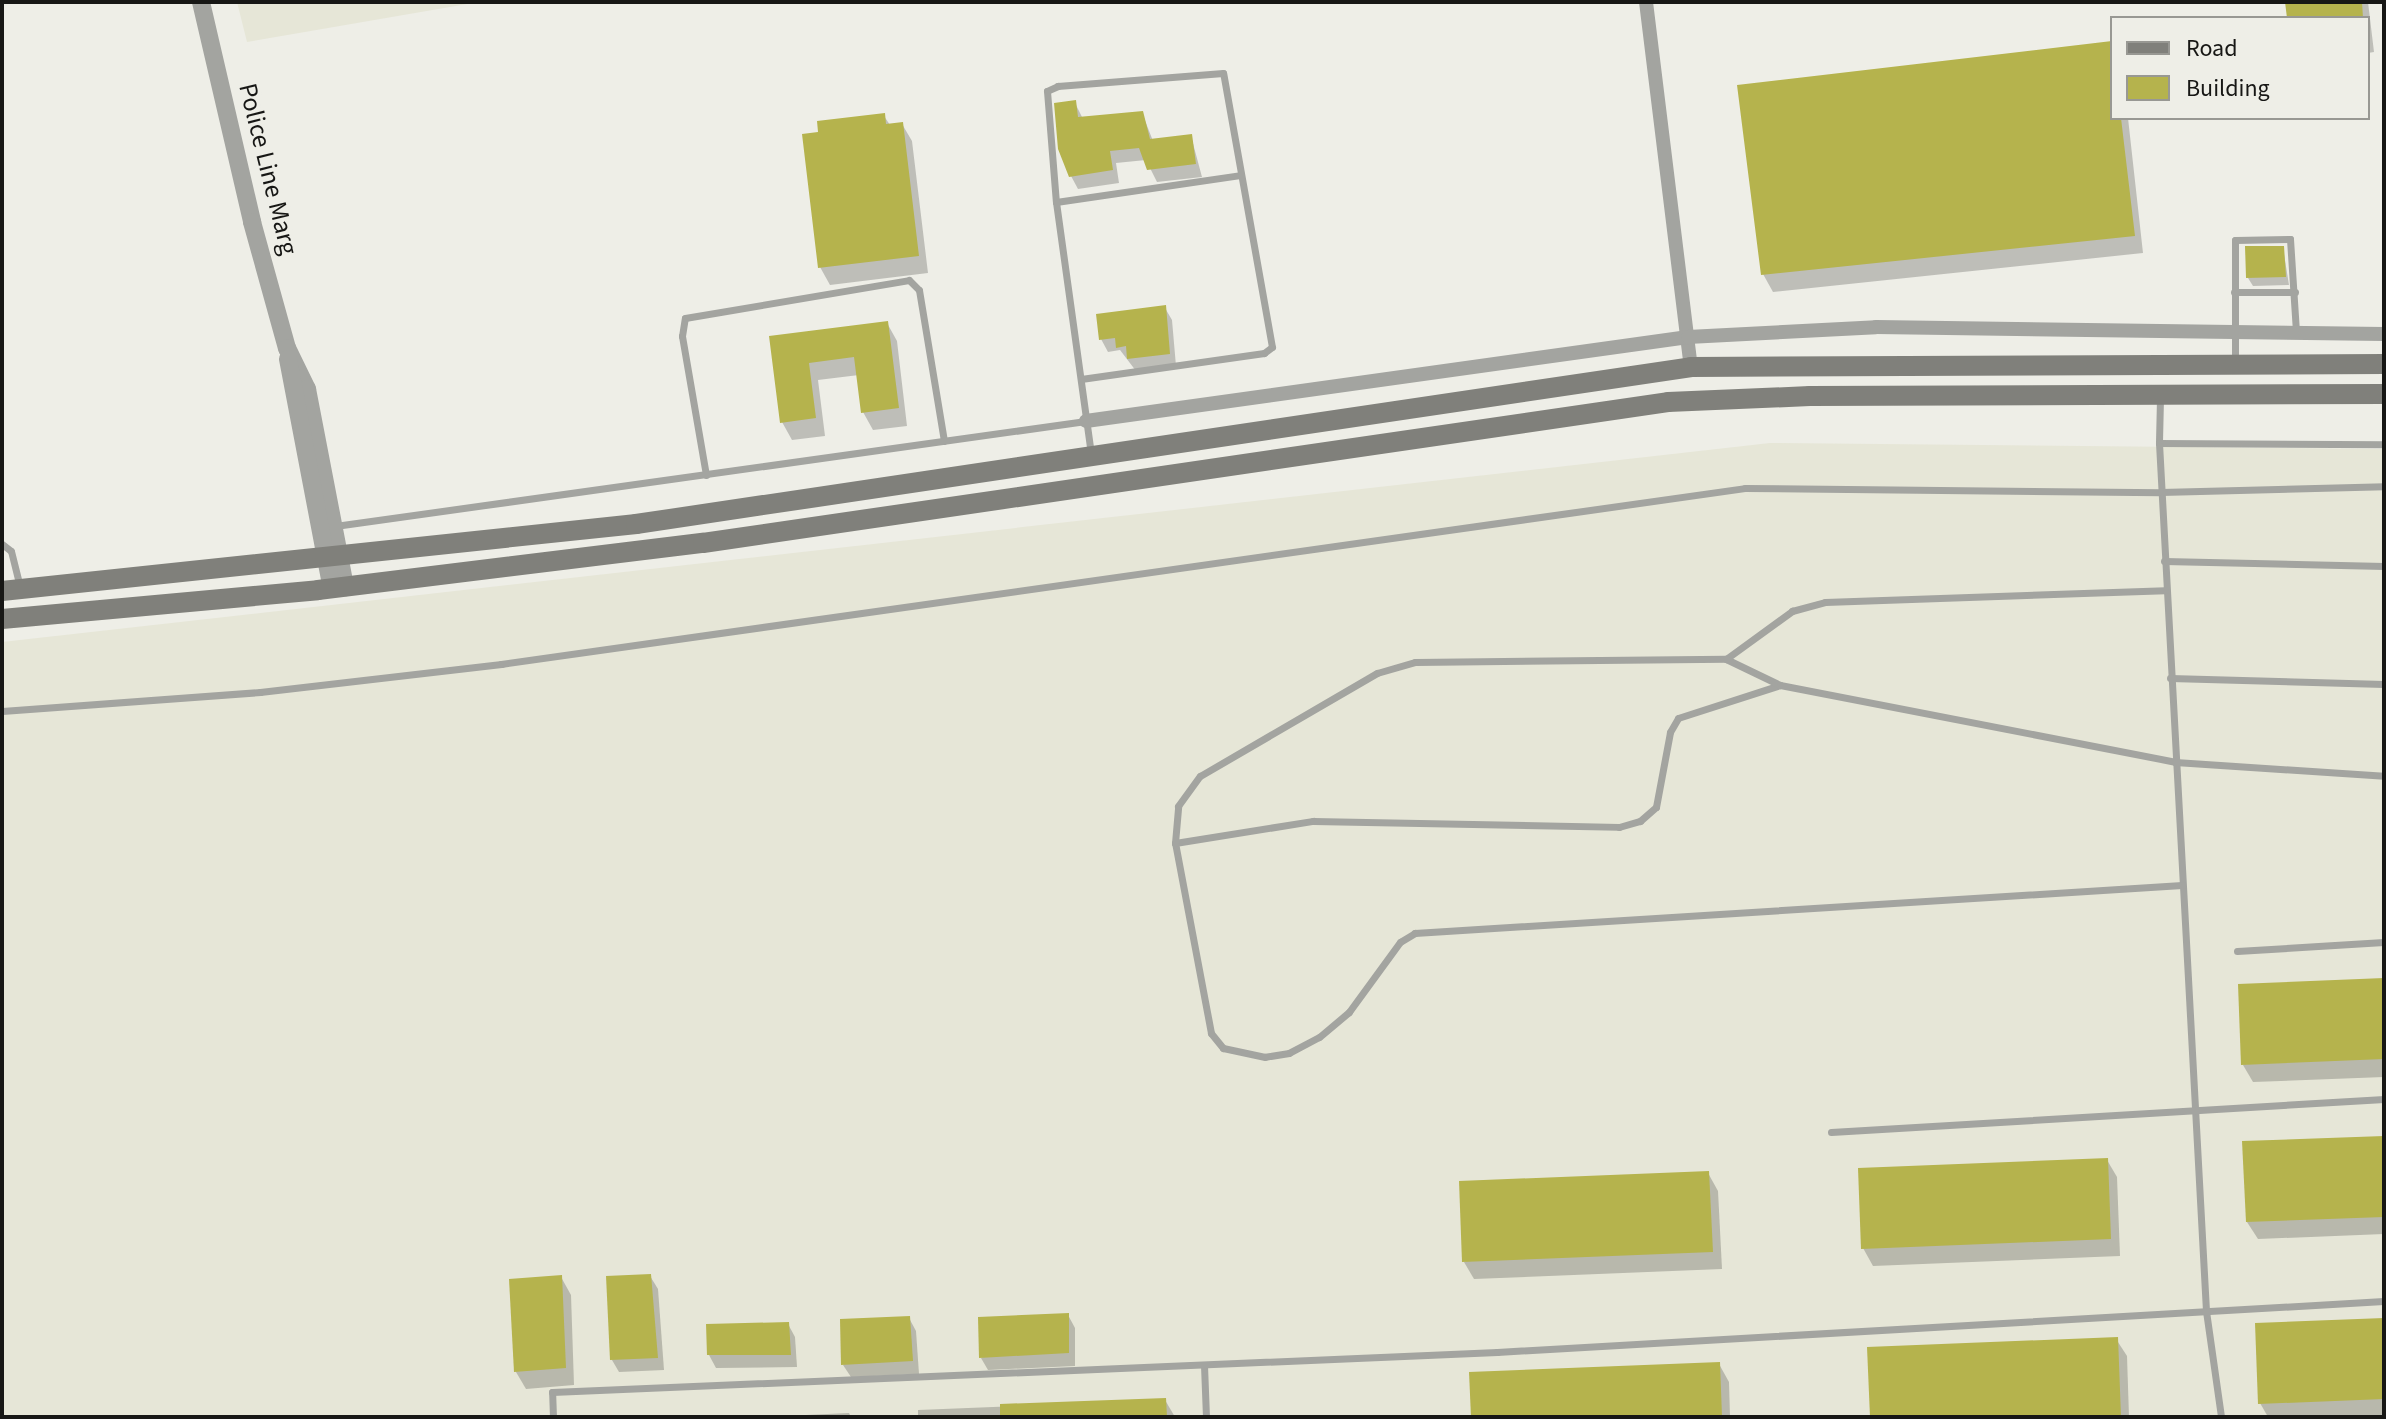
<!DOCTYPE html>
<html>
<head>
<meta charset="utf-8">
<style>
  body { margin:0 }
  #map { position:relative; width:2386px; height:1419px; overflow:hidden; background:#eeeee7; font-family:"Source Sans 3",sans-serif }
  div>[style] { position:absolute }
  .built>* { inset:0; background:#e6e6d7 }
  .shadow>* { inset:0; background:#0003 }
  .building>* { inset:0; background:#b5b34d }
  .service>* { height:7px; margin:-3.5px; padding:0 3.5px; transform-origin:3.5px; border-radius:3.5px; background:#a3a4a0 }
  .minor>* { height:14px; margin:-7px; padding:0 7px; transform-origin:7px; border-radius:7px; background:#a3a4a0 }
  .tertiary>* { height:18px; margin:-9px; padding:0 9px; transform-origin:9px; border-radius:9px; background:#a3a4a0 }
  .secondary>* { height:20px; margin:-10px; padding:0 10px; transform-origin:10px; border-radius:10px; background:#80807b }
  span { translate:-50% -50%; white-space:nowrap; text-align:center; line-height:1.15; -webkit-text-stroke:8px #eeeee7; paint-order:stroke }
  .street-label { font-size:26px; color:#171715 }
  .frame { position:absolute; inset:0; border:4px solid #171715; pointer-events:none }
  .legend { position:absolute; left:2110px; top:16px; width:260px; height:104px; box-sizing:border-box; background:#eeeee7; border:2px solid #989893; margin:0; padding:10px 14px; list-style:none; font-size:24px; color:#171715 }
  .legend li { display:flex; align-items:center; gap:16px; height:40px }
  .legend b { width:40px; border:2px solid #989893 }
</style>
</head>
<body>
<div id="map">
  <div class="built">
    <i style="clip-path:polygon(237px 2px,479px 2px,247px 42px)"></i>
    <i style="clip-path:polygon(1770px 443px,2384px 449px,2384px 1417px,2px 1417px,2px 642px)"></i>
  </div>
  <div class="shadow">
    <i style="clip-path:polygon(2287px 2px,2368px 2px,2374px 52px,2368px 53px,2368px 18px,2289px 18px)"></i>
    <i style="clip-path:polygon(2112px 44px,2112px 118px,2128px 118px,2143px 253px,1773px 292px,1763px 274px)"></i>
    <i style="clip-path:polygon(1075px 103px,1083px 119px,1142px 113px,1153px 141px,1191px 136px,1202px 177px,1157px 182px,1146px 160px,1116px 163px,1119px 183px,1078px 189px,1071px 176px)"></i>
    <i style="clip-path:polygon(884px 116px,890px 125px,902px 124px,912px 141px,928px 273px,830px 285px,820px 267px,820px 133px)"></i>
    <i style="clip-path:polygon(2283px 248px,2289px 285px,2253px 286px,2248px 278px)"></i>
    <i style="clip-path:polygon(1165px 308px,1172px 320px,1176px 366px,1136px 371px,1120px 350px,1108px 352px,1101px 339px)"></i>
    <i style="clip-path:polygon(887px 323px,897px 341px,907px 426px,873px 430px,863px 412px,859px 375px,818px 380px,825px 436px,792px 440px,782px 422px,772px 337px)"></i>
    <i style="clip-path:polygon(2384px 980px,2384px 1077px,2253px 1082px,2243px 1065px)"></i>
    <i style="clip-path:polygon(2384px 1138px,2384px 1234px,2258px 1239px,2247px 1222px)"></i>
    <i style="clip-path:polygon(2107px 1160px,2117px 1177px,2120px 1256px,1873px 1266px,1863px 1248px)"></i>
    <i style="clip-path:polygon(1708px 1173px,1718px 1191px,1722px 1269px,1474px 1279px,1464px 1262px)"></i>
    <i style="clip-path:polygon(650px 1276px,658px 1289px,664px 1370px,619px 1372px,612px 1360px)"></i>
    <i style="clip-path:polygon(561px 1277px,571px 1295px,574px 1385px,526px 1389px,516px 1372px,511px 1281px)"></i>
    <i style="clip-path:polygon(1068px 1315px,1075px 1328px,1075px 1366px,988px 1370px,981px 1358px)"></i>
    <i style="clip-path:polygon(909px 1318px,916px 1331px,919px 1374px,851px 1377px,843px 1365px)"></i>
    <i style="clip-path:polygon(2384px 1320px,2384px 1416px,2268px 1417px,2260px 1403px)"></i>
    <i style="clip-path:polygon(788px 1324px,795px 1337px,797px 1367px,716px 1368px,709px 1355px)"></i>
    <i style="clip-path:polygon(2116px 1339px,2127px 1356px,2129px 1417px,1872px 1417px)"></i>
    <i style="clip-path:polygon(1719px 1364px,1729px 1382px,1730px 1417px,1473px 1417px)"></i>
    <i style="clip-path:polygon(1165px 1400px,1175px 1417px,918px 1417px,918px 1410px)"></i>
    <i style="clip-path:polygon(849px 1413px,851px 1417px,760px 1417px)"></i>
  </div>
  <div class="building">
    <i style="clip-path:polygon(2285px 2px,2362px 2px,2363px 18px,2287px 18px)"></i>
    <i style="clip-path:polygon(2112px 41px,2112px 118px,2121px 118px,2135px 236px,1761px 275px,1737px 85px)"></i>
    <i style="clip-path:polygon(1076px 100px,1078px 117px,1143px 111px,1150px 139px,1192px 134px,1196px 164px,1147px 170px,1139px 148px,1110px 151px,1113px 170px,1069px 177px,1058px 149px,1054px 103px)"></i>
    <i style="clip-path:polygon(885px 113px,886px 124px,903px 122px,919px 256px,818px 268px,802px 134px,818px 132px,817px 121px)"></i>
    <i style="clip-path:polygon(2245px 246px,2284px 246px,2286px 277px,2246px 278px)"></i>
    <i style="clip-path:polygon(1166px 305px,1170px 354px,1127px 359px,1126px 346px,1116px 348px,1115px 338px,1099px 340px,1096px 314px)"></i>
    <i style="clip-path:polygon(888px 321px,899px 408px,861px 413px,854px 357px,809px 363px,816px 418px,780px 423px,769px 336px)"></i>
    <i style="clip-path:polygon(2384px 978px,2384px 1059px,2241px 1065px,2238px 984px)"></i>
    <i style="clip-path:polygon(2384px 1136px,2384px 1217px,2246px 1222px,2242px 1141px)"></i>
    <i style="clip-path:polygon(2108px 1158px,2111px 1239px,1861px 1249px,1858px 1168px)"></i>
    <i style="clip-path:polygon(1709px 1171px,1713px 1252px,1462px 1262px,1459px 1181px)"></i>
    <i style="clip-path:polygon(651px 1274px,658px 1358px,610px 1360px,606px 1276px)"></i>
    <i style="clip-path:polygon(562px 1275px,566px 1368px,514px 1372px,509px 1279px)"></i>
    <i style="clip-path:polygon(1069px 1313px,1069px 1353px,979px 1358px,978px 1317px)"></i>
    <i style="clip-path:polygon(910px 1316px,913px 1361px,841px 1365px,840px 1319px)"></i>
    <i style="clip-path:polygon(2384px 1318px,2384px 1399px,2258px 1404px,2255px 1323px)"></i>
    <i style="clip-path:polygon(789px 1322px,791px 1355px,707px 1355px,706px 1324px)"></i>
    <i style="clip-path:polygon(2118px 1337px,2121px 1417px,1870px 1417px,1867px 1347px)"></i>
    <i style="clip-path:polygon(1720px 1362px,1722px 1417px,1471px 1417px,1469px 1372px)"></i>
    <i style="clip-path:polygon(1166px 1398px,1167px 1417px,1000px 1417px,1000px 1404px)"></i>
  </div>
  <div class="service">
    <i style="left:1056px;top:202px;width:186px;rotate:-8.3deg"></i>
    <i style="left:2234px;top:292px;width:61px"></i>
    <i style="left:2235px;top:361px;width:121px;rotate:-90deg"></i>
    <i style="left:2235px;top:240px;width:55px;rotate:-1deg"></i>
    <i style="left:2290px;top:239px;width:94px;rotate:86.3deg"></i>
    <i style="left:1081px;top:379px;width:185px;rotate:-8.1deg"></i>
    <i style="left:1264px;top:353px;width:10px;rotate:-37deg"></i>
    <i style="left:1272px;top:347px;width:278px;rotate:-100.1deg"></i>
    <i style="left:1223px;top:73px;width:166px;rotate:175.5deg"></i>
    <i style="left:1058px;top:86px;width:12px;rotate:156deg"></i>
    <i style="left:1047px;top:91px;width:111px;rotate:85.4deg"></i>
    <i style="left:1056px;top:202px;width:253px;rotate:82.1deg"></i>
    <i style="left:2160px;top:398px;width:45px;rotate:91.3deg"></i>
    <i style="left:2159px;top:443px;width:225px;rotate:0.3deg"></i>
    <i style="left:2159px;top:443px;width:869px;rotate:86.9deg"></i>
    <i style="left:2206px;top:1311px;width:107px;rotate:81.9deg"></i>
    <i style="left:706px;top:475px;width:141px;rotate:-99.8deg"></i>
    <i style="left:682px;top:336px;width:18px;rotate:-81deg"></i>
    <i style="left:685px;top:318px;width:227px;rotate:-9.6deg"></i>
    <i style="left:909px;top:280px;width:14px;rotate:45deg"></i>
    <i style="left:919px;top:290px;width:153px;rotate:80.6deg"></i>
    <i style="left:335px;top:526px;width:758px;rotate:-7.96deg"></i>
    <i style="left:2px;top:544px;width:11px;rotate:38deg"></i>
    <i style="left:11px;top:551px;width:38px;rotate:76deg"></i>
    <i style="left:2164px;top:561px;width:220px;rotate:1.3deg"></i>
    <i style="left:1726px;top:659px;width:82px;rotate:-36deg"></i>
    <i style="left:1792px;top:611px;width:34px;rotate:-15deg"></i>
    <i style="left:1825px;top:602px;width:340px;rotate:-2deg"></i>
    <i style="left:2170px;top:678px;width:214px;rotate:1.6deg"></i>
    <i style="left:2px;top:711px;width:259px;rotate:-4.2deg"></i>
    <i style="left:260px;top:692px;width:243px;rotate:-6.6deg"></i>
    <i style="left:501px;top:664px;width:1256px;rotate:-8.05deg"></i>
    <i style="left:1745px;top:488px;width:416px;rotate:0.6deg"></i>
    <i style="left:2161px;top:492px;width:223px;rotate:-1.5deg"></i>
    <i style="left:1175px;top:843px;width:140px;rotate:-9.1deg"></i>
    <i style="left:1313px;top:821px;width:306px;rotate:1.1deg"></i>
    <i style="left:1619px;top:827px;width:22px;rotate:-16deg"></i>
    <i style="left:1640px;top:821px;width:21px;rotate:-41deg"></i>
    <i style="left:1656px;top:807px;width:76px;rotate:-79.4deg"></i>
    <i style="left:1670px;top:732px;width:16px;rotate:-60deg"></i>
    <i style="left:1678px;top:718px;width:107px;rotate:-17.9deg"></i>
    <i style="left:2182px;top:885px;width:769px;rotate:176.42deg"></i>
    <i style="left:1415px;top:933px;width:17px;rotate:149deg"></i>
    <i style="left:1400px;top:942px;width:87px;rotate:126.1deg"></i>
    <i style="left:1349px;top:1012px;width:39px;rotate:140deg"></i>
    <i style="left:1319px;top:1037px;width:34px;rotate:152deg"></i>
    <i style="left:1289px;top:1053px;width:24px;rotate:171deg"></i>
    <i style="left:1265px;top:1057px;width:43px;rotate:-167.9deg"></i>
    <i style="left:1223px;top:1048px;width:19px;rotate:-129deg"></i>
    <i style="left:1211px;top:1033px;width:193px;rotate:-100.7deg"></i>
    <i style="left:1175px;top:843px;width:37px;rotate:-85deg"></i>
    <i style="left:1178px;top:806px;width:37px;rotate:-54deg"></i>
    <i style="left:1200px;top:776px;width:205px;rotate:-30.2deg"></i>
    <i style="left:1377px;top:673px;width:40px;rotate:-16deg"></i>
    <i style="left:1415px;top:662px;width:311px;rotate:-0.6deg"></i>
    <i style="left:1726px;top:659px;width:60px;rotate:25.7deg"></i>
    <i style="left:1780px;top:685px;width:402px;rotate:11deg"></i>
    <i style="left:2175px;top:762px;width:209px;rotate:3.8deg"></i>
    <i style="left:2237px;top:951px;width:147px;rotate:-3.5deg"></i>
    <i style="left:1831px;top:1132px;width:554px;rotate:-3.42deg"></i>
    <i style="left:1204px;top:1365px;width:52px;rotate:87.8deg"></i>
    <i style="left:553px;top:1417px;width:25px;rotate:-92deg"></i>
    <i style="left:552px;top:1392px;width:946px;rotate:-2.42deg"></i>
    <i style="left:1497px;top:1352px;width:888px;rotate:-3.29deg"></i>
  </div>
  <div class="minor">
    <i style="left:1646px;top:2px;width:368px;rotate:83deg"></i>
    <i style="left:1086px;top:421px;width:608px;rotate:-7.94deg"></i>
    <i style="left:1688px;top:337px;width:188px;rotate:-3deg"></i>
    <i style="left:1876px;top:327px;width:508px;rotate:0.79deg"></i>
  </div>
  <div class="tertiary">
    <i style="left:201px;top:2px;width:226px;rotate:76.9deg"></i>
    <i style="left:252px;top:222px;width:131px;rotate:74.5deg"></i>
    <i style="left:287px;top:348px;width:46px;rotate:64deg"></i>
    <i style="left:307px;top:389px;width:202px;rotate:79.1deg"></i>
    <i style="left:288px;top:359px;width:234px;rotate:79.2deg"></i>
  </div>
  <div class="secondary">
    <i style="left:2px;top:591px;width:638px;rotate:-6.03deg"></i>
    <i style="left:636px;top:524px;width:1067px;rotate:-8.46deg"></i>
    <i style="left:1691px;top:367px;width:693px;rotate:-0.25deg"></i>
    <i style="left:2px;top:619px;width:317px;rotate:-5.2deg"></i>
    <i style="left:318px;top:590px;width:388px;rotate:-7deg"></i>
    <i style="left:703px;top:543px;width:975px;rotate:-8.31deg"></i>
    <i style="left:1668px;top:402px;width:142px;rotate:-2.4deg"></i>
    <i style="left:1810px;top:396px;width:574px;rotate:-0.2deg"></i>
  </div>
  <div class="street-label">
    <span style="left:268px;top:169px;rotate:76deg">Police Line Marg</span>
  </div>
  <div class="frame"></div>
  <ul class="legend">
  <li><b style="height:10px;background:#80807b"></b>Road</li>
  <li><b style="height:22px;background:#b5b34d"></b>Building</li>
  </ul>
</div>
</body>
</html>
